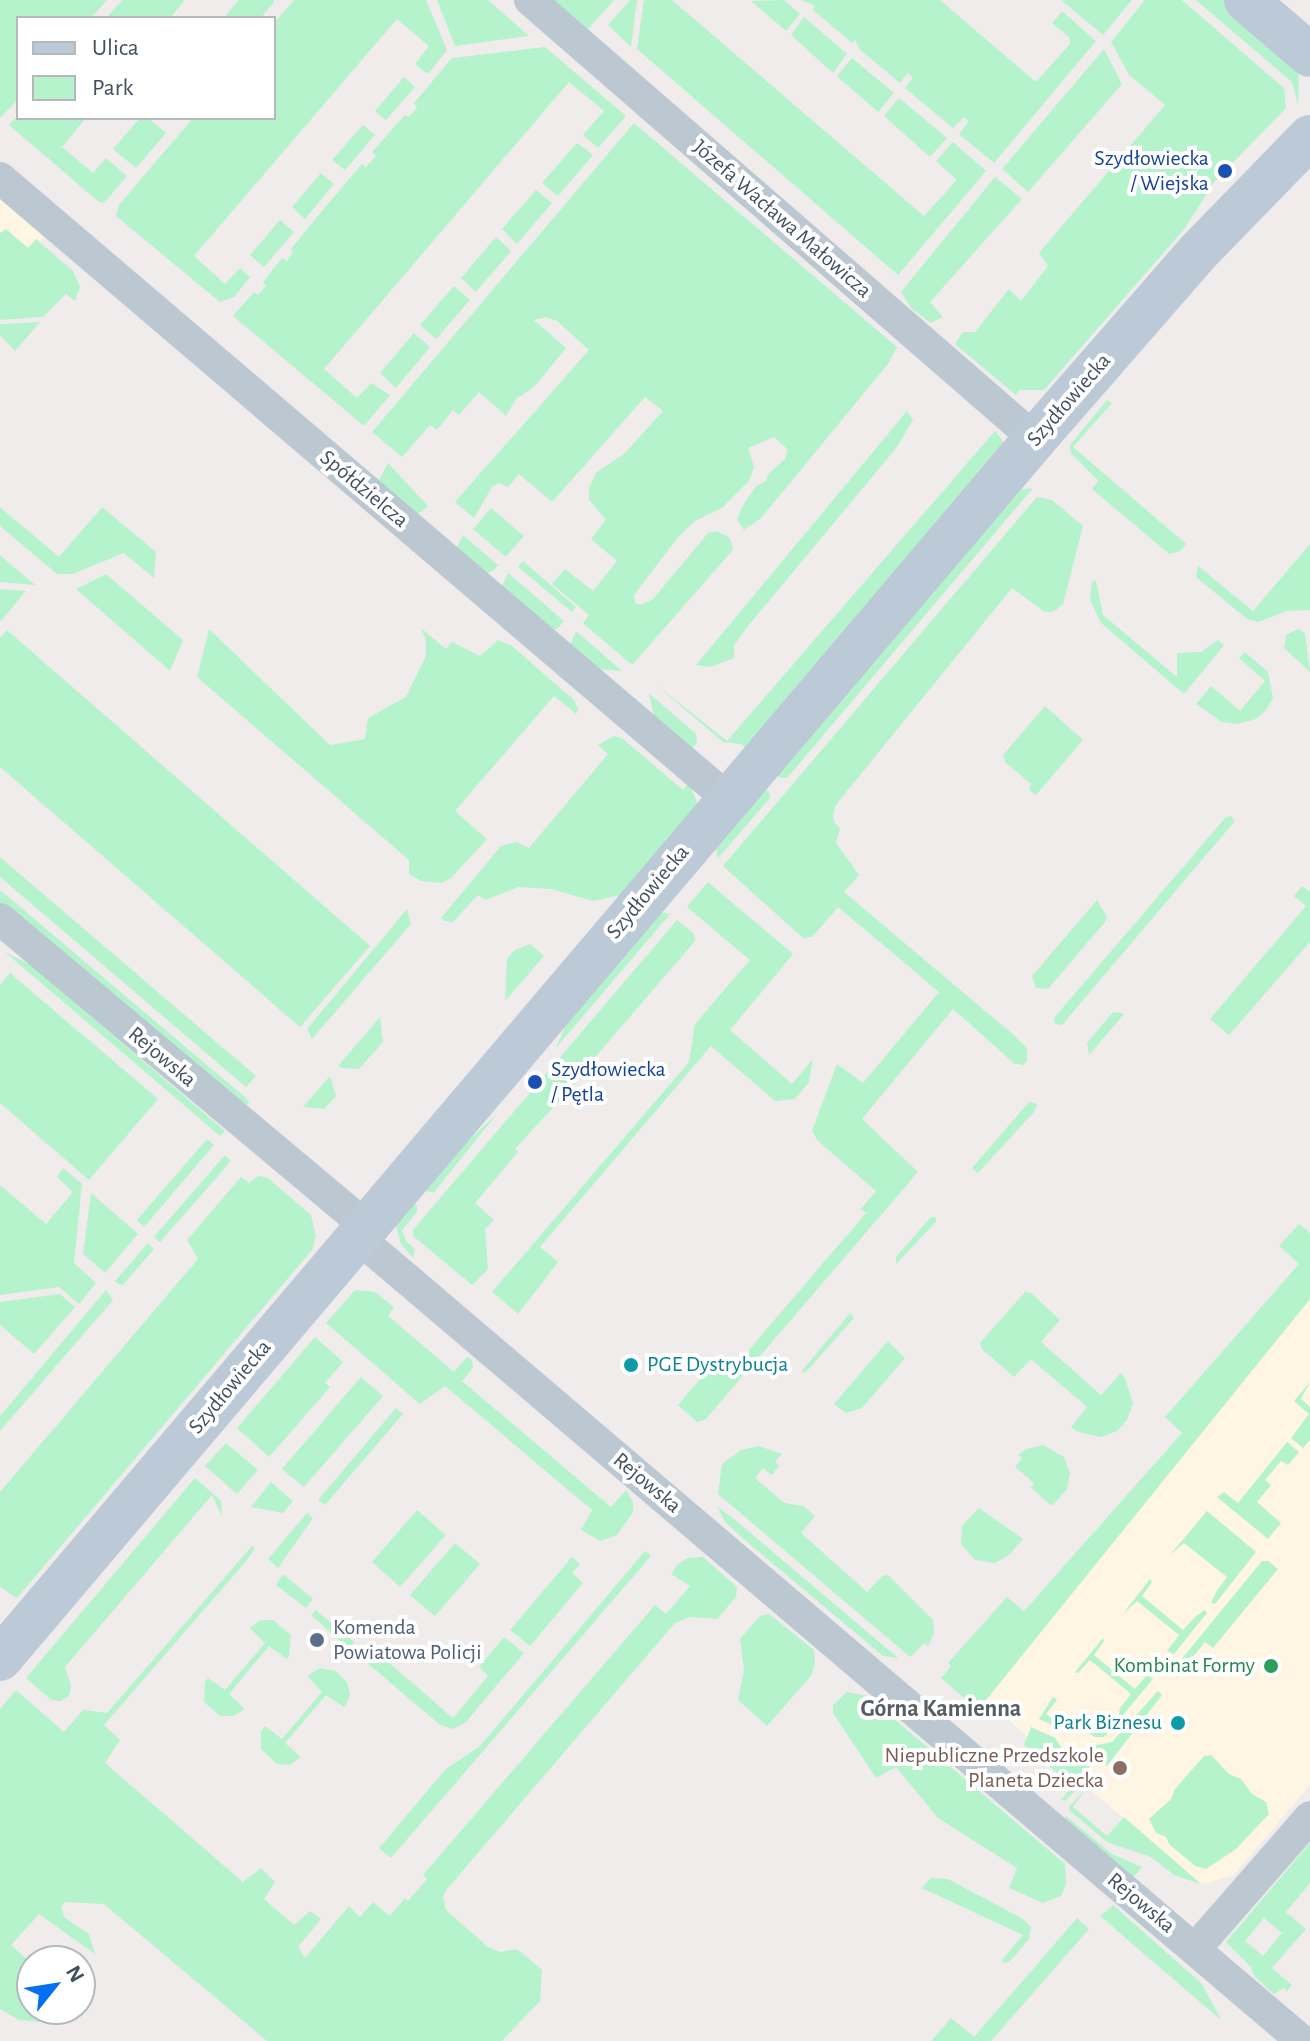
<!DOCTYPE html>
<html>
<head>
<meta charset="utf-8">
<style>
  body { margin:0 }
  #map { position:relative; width:1310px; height:2041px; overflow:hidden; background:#f0ecec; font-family:"Alegreya Sans",sans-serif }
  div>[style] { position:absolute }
  .commercial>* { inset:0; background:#fef5e2 }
  .green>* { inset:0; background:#b4f3cc }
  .street>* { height:32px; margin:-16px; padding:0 16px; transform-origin:16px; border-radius:16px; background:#bbc7d1 }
  .secondary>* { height:44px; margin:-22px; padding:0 22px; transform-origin:22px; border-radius:22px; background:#bccad8 }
  .dots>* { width:22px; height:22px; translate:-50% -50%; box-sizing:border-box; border:4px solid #fff; border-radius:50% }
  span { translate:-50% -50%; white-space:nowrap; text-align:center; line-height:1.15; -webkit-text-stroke:8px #fff; paint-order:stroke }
  .transit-label { font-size:22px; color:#164399 }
  .right { translate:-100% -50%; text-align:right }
  .left { translate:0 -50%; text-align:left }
  .street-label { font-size:22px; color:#43505c }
  .culture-label { font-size:22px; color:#0d838f }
  .service-label { font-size:22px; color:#4e5e75 }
  .leisure-label { font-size:22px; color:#27864d }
  .education-label { font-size:22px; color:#785e54 }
  .neighbourhood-label { font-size:24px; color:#585d62; font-weight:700 }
  .legend { position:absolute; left:16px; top:16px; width:260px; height:104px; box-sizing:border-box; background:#fff; border:2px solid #b4b9be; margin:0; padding:10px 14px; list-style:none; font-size:24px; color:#43505c }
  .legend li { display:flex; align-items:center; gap:16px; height:40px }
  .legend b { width:40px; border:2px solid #b4b9be }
  .north { position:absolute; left:16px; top:1945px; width:80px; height:80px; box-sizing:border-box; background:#fff; border:2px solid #b4b9be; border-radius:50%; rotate:60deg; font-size:22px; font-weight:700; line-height:32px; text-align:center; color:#43505c }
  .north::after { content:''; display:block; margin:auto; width:28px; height:36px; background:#056ff1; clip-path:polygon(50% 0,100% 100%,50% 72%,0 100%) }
</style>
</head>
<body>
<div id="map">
  <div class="commercial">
    <i style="clip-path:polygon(0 181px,53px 226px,30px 254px,0 254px)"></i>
    <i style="clip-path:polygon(1310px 1293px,1310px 1785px,1233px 1876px,1201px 1884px,985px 1700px)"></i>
  </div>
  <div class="green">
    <i style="clip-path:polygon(0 0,107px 0,91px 18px,18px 18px,18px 100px,0 118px)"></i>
    <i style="clip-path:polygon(122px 0,185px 0,170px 18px,106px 18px)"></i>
    <i style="clip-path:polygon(239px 0,274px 0,274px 2px,261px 18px,229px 18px,226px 15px)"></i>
    <i style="clip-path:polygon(294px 0,426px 0,447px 50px,428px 74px,415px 64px,429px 46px,397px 19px,194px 256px,225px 284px,240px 268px,250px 277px,234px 297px,220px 302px,116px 216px,119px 205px,193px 118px,274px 118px,274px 23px)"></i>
    <i style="clip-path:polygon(437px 0,488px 0,529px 36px,455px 46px)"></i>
    <i style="clip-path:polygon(553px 0,614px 0,588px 29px)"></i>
    <i style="clip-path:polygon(630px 0,637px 0,631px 47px,608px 25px)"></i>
    <i style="clip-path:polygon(644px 0,672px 0,924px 216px,957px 180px,936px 161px,953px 142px,986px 171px,898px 275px,637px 49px)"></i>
    <i style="clip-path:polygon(784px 0,800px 14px,786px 31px,751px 1px)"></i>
    <i style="clip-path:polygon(802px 0,940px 0,1036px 82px,1070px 44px,1070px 38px,1052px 23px,1062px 11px,1096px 41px,994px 163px,959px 134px,969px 121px,964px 117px,953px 128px,905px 88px,913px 78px,908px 73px,900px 83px,859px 49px,855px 40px,852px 43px,813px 10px,815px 6px)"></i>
    <i style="clip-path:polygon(1061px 0,1132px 0,1103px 35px)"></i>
    <i style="clip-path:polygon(1145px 0,1182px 0,1284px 88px,1286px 108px,1214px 182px,1185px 228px,1044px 390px,1020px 390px,1016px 395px,955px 344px,963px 332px,975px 332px,1009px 289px,1021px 301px,1048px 266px,1039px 253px,1165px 105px,1129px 75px,1111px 42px)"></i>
    <i style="clip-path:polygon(1196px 0,1223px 0,1288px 57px,1299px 76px,1298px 105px,1292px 82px)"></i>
    <i style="clip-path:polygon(804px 17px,847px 54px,833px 73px,791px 35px)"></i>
    <i style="clip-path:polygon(545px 47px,626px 116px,598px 148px,583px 135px,604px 111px,569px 82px,324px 369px,357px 398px,371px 383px,390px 395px,364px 426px,233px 316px,254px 292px,258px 295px,266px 286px,263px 282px,282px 258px,287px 261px,293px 252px,291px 249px,311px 224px,362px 164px,366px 167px,376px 156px,372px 152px,405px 115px,408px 117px,417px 108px,414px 103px,452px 58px)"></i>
    <i style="clip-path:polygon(1104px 49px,1122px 84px,1028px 192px,1002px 169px)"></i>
    <i style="clip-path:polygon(852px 58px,894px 93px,878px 112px,837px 76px)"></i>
    <i style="clip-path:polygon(404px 77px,415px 87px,386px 120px,375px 111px)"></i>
    <i style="clip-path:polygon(899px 98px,947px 138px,930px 157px,884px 116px)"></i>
    <i style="clip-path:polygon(18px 115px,86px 118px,62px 147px,93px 173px,106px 158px,127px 176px,104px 203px,99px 202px,9px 125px)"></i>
    <i style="clip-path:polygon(140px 118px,148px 118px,166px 133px,136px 168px,113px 149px)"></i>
    <i style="clip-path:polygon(634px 123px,897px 347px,888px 364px,761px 518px,744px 530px,737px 520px,742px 507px,756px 486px,766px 481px,768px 474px,785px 459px,788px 450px,774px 437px,748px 448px,754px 467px,749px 481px,722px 508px,695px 521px,679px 536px,634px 595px,635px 603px,641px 605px,653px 599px,708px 533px,717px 531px,730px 538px,733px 550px,632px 665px,583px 623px,589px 615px,552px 584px,565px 569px,593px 591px,617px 561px,591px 539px,606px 520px,589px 500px,589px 488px,597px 472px,624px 454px,663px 411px,645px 397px,552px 502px,519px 474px,508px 487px,499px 483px,492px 487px,474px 518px,455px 502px,589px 350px,557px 321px,546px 317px,534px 320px,566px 348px,534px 387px,516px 399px,506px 416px,479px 392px,459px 415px,453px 410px,437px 430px,430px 425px,402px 457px,372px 432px)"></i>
    <i style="clip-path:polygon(363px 125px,375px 135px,345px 170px,332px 160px)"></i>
    <i style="clip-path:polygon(577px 143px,593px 155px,558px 196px,542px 183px)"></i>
    <i style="clip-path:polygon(321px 173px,334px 184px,305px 219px,292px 207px)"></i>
    <i style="clip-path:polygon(995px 177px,1022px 199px,930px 302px,943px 317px,931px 323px,911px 308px,901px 292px)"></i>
    <i style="clip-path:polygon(536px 190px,552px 203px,517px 244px,502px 229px)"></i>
    <i style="clip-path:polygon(280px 220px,294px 232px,264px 267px,250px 255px)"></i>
    <i style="clip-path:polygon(6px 229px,28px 248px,36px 239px,73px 271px,80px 287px,75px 301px,66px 294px,43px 317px,0 320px,0 233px)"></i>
    <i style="clip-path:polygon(496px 237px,511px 251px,476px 292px,461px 278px)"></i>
    <i style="clip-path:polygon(454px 286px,470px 300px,436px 339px,420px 325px)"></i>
    <i style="clip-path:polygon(40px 322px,15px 351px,0 335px,0 324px)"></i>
    <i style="clip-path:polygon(414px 333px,430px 347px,396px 388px,380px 373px)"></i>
    <i style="clip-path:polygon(1107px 400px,1112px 403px,1073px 447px,1186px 544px,1180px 551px,1169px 554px,1092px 489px,1098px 481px,1071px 453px,1070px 445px)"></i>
    <i style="clip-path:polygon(907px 411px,913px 420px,897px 447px,748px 626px,734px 645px,734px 658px,710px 667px,696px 665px)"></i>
    <i style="clip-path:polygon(995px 431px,1003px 441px,1002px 450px,749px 751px,741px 744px,723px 742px,654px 683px,727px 741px)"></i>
    <i style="clip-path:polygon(388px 463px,428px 506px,422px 512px,415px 514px,378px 482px)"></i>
    <i style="clip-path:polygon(1033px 488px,787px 778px,781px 778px,772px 771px,1017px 490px)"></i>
    <i style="clip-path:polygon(1037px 497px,1052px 500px,1083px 526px,1063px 604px,1053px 612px,1045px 612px,1012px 588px,835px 806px,833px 816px,834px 822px,840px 828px,836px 843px,859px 875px,844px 892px,1016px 1037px,1027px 1048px,1027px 1061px,1024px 1065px,1015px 1064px,953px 1009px,862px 1119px,918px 1172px,705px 1420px,697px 1422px,678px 1405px,701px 1378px,708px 1361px,715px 1360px,730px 1372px,866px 1213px,861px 1209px,876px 1191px,818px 1141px,812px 1131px,837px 1064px,863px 1083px,939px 992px,838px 907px,812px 937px,803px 938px,723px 866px)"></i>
    <i style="clip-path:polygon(0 507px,59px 557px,102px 507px,156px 552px,154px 578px,124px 553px,72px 574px,57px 574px,0 526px)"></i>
    <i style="clip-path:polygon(491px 508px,524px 536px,506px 557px,473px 529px)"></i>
    <i style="clip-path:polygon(463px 535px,498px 565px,493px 571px,485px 574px,456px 549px)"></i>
    <i style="clip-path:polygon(1310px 544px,1310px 610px,1287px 611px,1258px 622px,1247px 619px,1196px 577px,1198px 566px,1253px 611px)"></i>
    <i style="clip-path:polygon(0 555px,35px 585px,0 582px)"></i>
    <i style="clip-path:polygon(523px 561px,576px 607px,572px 612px,518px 567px)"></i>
    <i style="clip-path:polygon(508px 573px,564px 621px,558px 628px,551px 630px,501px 588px)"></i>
    <i style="clip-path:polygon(106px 574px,183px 640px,170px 671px,76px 589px)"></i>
    <i style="clip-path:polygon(1096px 581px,1103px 615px,1177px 677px,1177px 653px,1201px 652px,1218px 640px,1224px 645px,1184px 694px,1101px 623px,1090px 600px,1092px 582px)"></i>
    <i style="clip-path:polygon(0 589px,26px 591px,0 622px)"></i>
    <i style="clip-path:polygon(421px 628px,446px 649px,452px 642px,480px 656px,498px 640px,512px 646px,574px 700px,578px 709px,576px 714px,554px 696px,455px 811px,487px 839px,451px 878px,442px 883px,421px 881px,409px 874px,409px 860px,197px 677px,209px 629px,330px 745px,365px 739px,368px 718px,406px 697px,426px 656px,426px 640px)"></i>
    <i style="clip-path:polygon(1298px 629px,1305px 633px,1310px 672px,1284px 648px,1286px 635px)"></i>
    <i style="clip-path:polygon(7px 630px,370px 946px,300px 1027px,0 767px,0 638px)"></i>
    <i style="clip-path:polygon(576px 631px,622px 671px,598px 669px,570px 645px)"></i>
    <i style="clip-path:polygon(1245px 652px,1268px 672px,1273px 698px,1266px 710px,1256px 719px,1237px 724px,1222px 722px,1196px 704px,1211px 686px,1240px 711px,1265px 681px,1239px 658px)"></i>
    <i style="clip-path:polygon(649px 693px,696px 734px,697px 743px,691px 749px,654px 717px)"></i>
    <i style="clip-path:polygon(1045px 706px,1083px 740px,1036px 795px,1029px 790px,1031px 784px,1005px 762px,1003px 755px)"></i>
    <i style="clip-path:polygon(614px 736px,622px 738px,683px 790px,689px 783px,697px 802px,695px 811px,626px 894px,593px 901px,551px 889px,519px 887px,485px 900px,478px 895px,453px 922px,445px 921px,441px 918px,501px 846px,516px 842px,529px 848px,608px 754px,598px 745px)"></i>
    <i style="clip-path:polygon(760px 784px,769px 792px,770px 798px,718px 858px,716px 849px)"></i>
    <i style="clip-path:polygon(1232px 816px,1234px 822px,1062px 1025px,1055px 1024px,1054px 1018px,1226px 817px)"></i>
    <i style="clip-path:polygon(0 857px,256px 1076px,246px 1087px,0 877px)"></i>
    <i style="clip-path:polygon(708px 882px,793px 954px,730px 1030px,792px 1084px,813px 1059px,809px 1082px,795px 1099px,775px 1101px,711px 1046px,540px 1247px,558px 1262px,518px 1314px,492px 1292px,689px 1062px,695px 1024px,750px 960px,687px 907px)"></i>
    <i style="clip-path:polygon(1302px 886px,1310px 892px,1310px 942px,1229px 1035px,1210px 1019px,1306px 906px,1294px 896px)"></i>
    <i style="clip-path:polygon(0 890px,247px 1099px,249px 1103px,244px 1108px,238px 1105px,0 903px)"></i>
    <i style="clip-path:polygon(1097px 900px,1107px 917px,1105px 922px,1048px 989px,1036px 988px,1032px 976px)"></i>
    <i style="clip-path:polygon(407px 909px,411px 924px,312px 1039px,307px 1029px)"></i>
    <i style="clip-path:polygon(654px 911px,670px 914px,555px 1049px,578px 1000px)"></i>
    <i style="clip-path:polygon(677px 920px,694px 934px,695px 941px,591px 1062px,593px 1064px,515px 1149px,518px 1152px,475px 1203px,494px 1220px,485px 1229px,488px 1269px,472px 1285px,413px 1236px,413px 1230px)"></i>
    <i style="clip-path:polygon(530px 944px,544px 956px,505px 1001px,507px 959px,515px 950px)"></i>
    <i style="clip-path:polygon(5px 952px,31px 965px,225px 1131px,220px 1136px)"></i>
    <i style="clip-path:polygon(10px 973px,158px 1099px,89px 1180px,0 1103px,0 985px)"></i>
    <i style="clip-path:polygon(1118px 1012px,1124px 1014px,1089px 1055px,1087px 1043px,1112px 1013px)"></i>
    <i style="clip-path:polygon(380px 1017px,383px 1042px,359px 1069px,342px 1068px,338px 1066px)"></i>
    <i style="clip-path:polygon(330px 1076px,336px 1096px,324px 1109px,303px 1107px)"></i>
    <i style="clip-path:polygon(1029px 1102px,1037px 1104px,1034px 1112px,978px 1173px,972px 1168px)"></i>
    <i style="clip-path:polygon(497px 1114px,434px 1192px,428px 1192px,420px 1185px)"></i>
    <i style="clip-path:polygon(207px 1139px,214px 1145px,144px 1227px,137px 1220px)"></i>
    <i style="clip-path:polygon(225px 1155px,231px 1161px,160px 1242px,154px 1237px)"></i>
    <i style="clip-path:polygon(63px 1168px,82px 1184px,74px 1263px,96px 1283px,79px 1304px,59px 1287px,0 1295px,0 1185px,46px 1224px,73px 1192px,57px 1177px)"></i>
    <i style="clip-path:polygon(258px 1176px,268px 1178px,311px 1215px,316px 1236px,312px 1250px,17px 1598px,13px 1596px,0 1586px,0 1492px,198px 1259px,187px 1240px,241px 1177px,249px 1183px)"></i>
    <i style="clip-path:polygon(91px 1193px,138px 1234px,105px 1273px,83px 1254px)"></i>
    <i style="clip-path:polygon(408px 1199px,417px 1206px,417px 1212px,402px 1230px,406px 1241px,415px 1249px,413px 1258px,401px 1244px,396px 1226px,396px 1219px)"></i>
    <i style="clip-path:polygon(931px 1217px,936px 1217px,936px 1222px,896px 1264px,896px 1257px)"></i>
    <i style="clip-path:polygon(1299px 1224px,1310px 1233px,1310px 1299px,978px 1710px,941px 1678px,951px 1666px,948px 1663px,1007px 1597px,1024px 1611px,1182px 1433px,1165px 1417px,1299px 1264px,1279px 1246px)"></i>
    <i style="clip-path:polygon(148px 1243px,154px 1249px,123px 1285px,118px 1284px,115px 1281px)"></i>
    <i style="clip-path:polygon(106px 1290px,113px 1300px,0 1431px,0 1416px)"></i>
    <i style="clip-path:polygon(355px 1290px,375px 1292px,394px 1307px,388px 1316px,454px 1372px,467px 1357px,472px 1360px,473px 1368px,462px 1381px,611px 1507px,626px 1490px,633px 1502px,633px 1512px,617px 1535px,600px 1541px,581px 1530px,592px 1510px,445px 1386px,420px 1404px,326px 1323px)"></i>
    <i style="clip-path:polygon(1025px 1292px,1031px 1293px,1060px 1320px,1041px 1342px,1101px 1395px,1121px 1373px,1125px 1378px,1133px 1403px,1127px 1420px,1117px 1431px,1101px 1437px,1078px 1432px,1071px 1427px,1087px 1407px,1031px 1359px,1014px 1377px,982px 1349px,980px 1343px)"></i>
    <i style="clip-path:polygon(60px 1294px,75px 1307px,34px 1354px,0 1325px,0 1302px)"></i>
    <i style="clip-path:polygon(850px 1313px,854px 1318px,805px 1373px,801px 1372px)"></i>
    <i style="clip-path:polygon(315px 1337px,343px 1362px,325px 1383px,330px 1387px,269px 1457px,237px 1428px)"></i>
    <i style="clip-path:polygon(888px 1341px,905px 1358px,862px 1408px,846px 1413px,834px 1404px)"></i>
    <i style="clip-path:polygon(361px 1377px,383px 1396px,304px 1487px,282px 1469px)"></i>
    <i style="clip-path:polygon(1310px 1382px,1301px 1399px,1310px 1407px,1310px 1440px,1303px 1448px,1291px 1438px,1309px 1414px,1294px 1401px)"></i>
    <i style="clip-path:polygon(396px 1408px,403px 1414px,325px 1505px,318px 1500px)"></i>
    <i style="clip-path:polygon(1287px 1442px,1299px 1452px,1288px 1465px,1281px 1461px,1265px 1480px,1271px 1485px,1257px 1502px,1281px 1523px,1268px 1539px,1217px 1497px,1224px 1492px,1238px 1503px)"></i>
    <i style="clip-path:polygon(226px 1443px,258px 1470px,237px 1494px,205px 1466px)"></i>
    <i style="clip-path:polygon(1043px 1445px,1064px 1457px,1070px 1473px,1067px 1489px,1052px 1506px,1031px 1488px,1034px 1483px,1015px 1467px,1022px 1458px,1018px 1455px,1026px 1449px)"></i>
    <i style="clip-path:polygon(759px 1446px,782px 1454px,775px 1462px,779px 1466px,772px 1475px,763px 1468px,755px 1478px,784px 1503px,803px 1506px,815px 1516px,801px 1533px,867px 1592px,882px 1576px,888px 1575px,933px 1620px,934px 1633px,928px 1646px,924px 1643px,910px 1657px,718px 1494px,722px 1464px,741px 1450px)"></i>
    <i style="clip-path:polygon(195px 1478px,221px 1501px,222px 1516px,212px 1495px,65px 1667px,71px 1685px,69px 1696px,61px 1701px,51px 1700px,26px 1678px)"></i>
    <i style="clip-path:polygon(271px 1482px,293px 1501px,283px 1513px,251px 1507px)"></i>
    <i style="clip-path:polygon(717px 1506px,741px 1525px,898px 1658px,883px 1656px,746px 1541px,725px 1522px)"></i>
    <i style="clip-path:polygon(979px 1508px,1023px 1539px,1009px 1555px,995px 1563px,975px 1560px,961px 1544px,962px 1526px)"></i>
    <i style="clip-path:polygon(417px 1510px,446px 1535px,400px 1587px,372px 1562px)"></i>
    <i style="clip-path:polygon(1207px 1511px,1256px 1552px,1215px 1604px,1211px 1603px,1216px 1592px,1227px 1577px,1184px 1543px,1170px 1555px)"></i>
    <i style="clip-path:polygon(307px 1513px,313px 1518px,278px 1568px,268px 1559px)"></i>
    <i style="clip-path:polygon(455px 1543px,480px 1564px,435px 1616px,410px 1595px)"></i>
    <i style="clip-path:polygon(252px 1546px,255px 1548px,247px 1560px,104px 1725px,120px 1740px,105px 1763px,243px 1882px,261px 1868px,275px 1882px,264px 1899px,294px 1925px,310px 1911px,321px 1919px,298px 1947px,305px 1958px,349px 1906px,360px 1917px,373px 1902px,390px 1916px,405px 1898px,408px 1901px,427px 1879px,423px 1875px,655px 1605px,666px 1614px,690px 1586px,671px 1574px,678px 1564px,688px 1558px,703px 1557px,737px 1587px,736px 1597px,717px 1619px,689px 1617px,674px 1624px,447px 1889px,443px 1897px,446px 1910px,488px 1947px,500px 1952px,517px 1949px,542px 1970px,540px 2001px,502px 2041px,267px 2041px,104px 1904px,65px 1902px,61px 1907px,64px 1917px,89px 1934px,95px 1954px,39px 1914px,11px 1945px,32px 1964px,32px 2009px,40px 2009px,51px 2023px,19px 2020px,0 2009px,0 1709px,16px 1690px,64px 1732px,83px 1710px,107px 1713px)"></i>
    <i style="clip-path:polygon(645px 1551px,651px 1556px,391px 1858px,379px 1848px,446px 1769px,480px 1746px)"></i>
    <i style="clip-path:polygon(572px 1557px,580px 1564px,572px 1573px,583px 1583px,530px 1646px,510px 1630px)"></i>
    <i style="clip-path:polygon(1262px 1561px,1268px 1561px,1278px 1569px,1213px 1648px,1205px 1642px,1177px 1677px,1171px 1672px)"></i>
    <i style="clip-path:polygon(283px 1574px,313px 1599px,306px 1608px,276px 1585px)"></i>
    <i style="clip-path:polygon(1150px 1579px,1152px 1582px,1142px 1596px,1183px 1630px,1196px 1616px,1205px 1610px,1207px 1613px,1174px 1654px,1167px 1651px,1179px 1635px,1137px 1601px,1123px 1614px)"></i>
    <i style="clip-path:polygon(316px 1610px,354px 1642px,349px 1649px,311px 1615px)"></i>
    <i style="clip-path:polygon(769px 1614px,814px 1650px,815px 1664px,811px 1676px,767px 1726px,738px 1700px,744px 1670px,740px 1639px,760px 1616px)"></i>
    <i style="clip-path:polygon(273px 1620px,291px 1635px,289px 1656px,287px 1659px,269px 1646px,229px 1694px,245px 1709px,233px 1716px,220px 1716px,204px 1702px,205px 1682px,208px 1678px,225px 1690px,265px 1643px,250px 1628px,261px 1620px)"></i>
    <i style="clip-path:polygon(504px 1637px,524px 1653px,465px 1723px,453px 1729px,440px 1725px,358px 1655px,367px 1644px,453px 1718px,488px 1676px,479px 1667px)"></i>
    <i style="clip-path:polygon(1103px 1638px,1104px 1641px,1094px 1655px,1135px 1689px,1147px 1675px,1153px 1679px,1118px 1721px,1120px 1708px,1131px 1694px,1090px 1660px,1078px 1673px,1075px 1672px)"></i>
    <i style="clip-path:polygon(320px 1668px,336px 1671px,347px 1682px,350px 1694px,346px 1705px,344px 1707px,326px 1695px,285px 1743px,301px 1757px,290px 1765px,277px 1764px,261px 1749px,261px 1732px,265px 1726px,282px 1739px,322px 1692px,307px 1676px)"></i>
    <i style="clip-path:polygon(1158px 1691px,1162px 1695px,1107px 1766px,1095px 1758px,1092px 1746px,1112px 1742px)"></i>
    <i style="clip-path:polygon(847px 1692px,867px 1696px,1065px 1864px,1066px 1884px,1061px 1896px,1043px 1903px,1009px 1888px,1017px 1868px,938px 1818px,896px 1767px,876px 1778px,833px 1713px,833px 1705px)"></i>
    <i style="clip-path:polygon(1053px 1697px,1057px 1700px,1046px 1714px,1063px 1727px,1077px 1715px,1101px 1733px,1110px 1726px,1110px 1731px,1104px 1737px,1095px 1737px,1078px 1727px,1059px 1728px,1039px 1719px)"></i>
    <i style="clip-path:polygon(1031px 1727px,1055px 1738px,1065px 1753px,1082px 1758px,1090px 1767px,1090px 1775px,1065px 1801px,1061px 1800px,1073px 1786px,1024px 1745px)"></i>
    <i style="clip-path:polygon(1211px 1755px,1229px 1774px,1241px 1779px,1252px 1794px,1266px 1802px,1269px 1814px,1236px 1849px,1206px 1869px,1195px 1866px,1169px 1844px,1166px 1837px,1156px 1833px,1149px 1819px,1171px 1799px,1175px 1789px,1204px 1756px)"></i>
    <i style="clip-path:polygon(1087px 1788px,1073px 1807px,1107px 1836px,1124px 1817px,1201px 1884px,1174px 1875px,1151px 1857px,1107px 1842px,1070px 1811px,1069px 1807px)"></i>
    <i style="clip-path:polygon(1066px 1816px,1112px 1854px,1142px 1867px,1132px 1879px,1063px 1820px)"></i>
    <i style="clip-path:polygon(evenodd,1310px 1843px,1310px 1883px,1286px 1912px,1306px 1929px,1272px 1968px,1292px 1985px,1287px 1991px,1284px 1988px,1274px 1994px,1254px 1976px,1251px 1967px,1226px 1942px,1310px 1843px,1264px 1918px,1282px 1933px,1263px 1956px,1245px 1941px,1264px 1918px)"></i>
    <i style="clip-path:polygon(931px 1878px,948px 1879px,1023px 1919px,1031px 1927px,1029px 1939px,1009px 1962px,1004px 1963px,1002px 1960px,1023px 1935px,922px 1888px)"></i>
    <i style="clip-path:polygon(1113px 1905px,1202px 1984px,1221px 2020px,1100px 1916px)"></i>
    <i style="clip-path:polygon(1077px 1918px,1089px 1929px,991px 2041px,931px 2041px,951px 2018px,974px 2037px)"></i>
  </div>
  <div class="street">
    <i style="left:530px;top:0;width:669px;rotate:41deg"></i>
    <i style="left:0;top:178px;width:957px;rotate:40.46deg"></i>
    <i style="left:0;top:919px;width:461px;rotate:40deg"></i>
    <i style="left:353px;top:1215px;width:36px;rotate:63deg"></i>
    <i style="left:369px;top:1247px;width:50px;rotate:40.1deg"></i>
    <i style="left:407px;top:1279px;width:1175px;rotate:40.41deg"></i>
    <i style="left:1195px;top:1949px;width:175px;rotate:-48.9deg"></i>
  </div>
  <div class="secondary">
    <i style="left:1246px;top:0;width:84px;rotate:40.7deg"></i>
    <i style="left:0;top:1659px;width:1600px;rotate:-49.69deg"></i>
    <i style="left:1035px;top:439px;width:249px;rotate:-48.9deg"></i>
    <i style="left:1199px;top:251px;width:159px;rotate:-45.8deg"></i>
  </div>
  <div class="dots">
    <i style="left:1225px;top:171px;background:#1a4fb4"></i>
    <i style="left:535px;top:1082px;background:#1a4fb4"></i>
    <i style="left:631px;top:1365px;background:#0f9aa8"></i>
    <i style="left:317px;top:1640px;background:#5c6f8a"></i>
    <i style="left:1271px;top:1666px;background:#2e9e5b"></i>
    <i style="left:1178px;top:1723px;background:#0f9aa8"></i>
    <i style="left:1120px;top:1768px;background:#8d6e63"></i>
  </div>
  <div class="transit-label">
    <span class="right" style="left:1209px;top:171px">Szydłowiecka<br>/ Wiejska</span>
    <span class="left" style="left:551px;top:1082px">Szydłowiecka<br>/ Pętla</span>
  </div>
  <div class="street-label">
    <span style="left:782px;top:219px;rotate:41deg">Józefa Wacława Małowicza</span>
    <span style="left:1069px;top:400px;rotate:-49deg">Szydłowiecka</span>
    <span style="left:364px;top:489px;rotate:40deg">Spółdzielcza</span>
    <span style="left:648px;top:892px;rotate:-50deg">Szydłowiecka</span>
    <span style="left:162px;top:1057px;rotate:40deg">Rejowska</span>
    <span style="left:230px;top:1387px;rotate:-50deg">Szydłowiecka</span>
    <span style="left:647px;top:1483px;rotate:40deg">Rejowska</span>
    <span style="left:1141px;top:1903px;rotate:40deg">Rejowska</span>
  </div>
  <div class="culture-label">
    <span class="left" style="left:647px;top:1365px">PGE Dystrybucja</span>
    <span class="right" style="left:1162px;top:1723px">Park Biznesu</span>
  </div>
  <div class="service-label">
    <span class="left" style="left:333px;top:1640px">Komenda<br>Powiatowa Policji</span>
  </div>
  <div class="leisure-label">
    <span class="right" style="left:1255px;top:1666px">Kombinat Formy</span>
  </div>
  <div class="education-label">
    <span class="right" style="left:1104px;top:1768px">Niepubliczne Przedszkole<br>Planeta Dziecka</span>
  </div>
  <div class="neighbourhood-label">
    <span style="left:941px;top:1710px">Górna Kamienna</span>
  </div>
  <ul class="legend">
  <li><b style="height:10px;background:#bccad8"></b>Ulica</li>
  <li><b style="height:22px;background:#b4f3cc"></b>Park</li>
  </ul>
  <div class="north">N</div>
</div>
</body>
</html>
